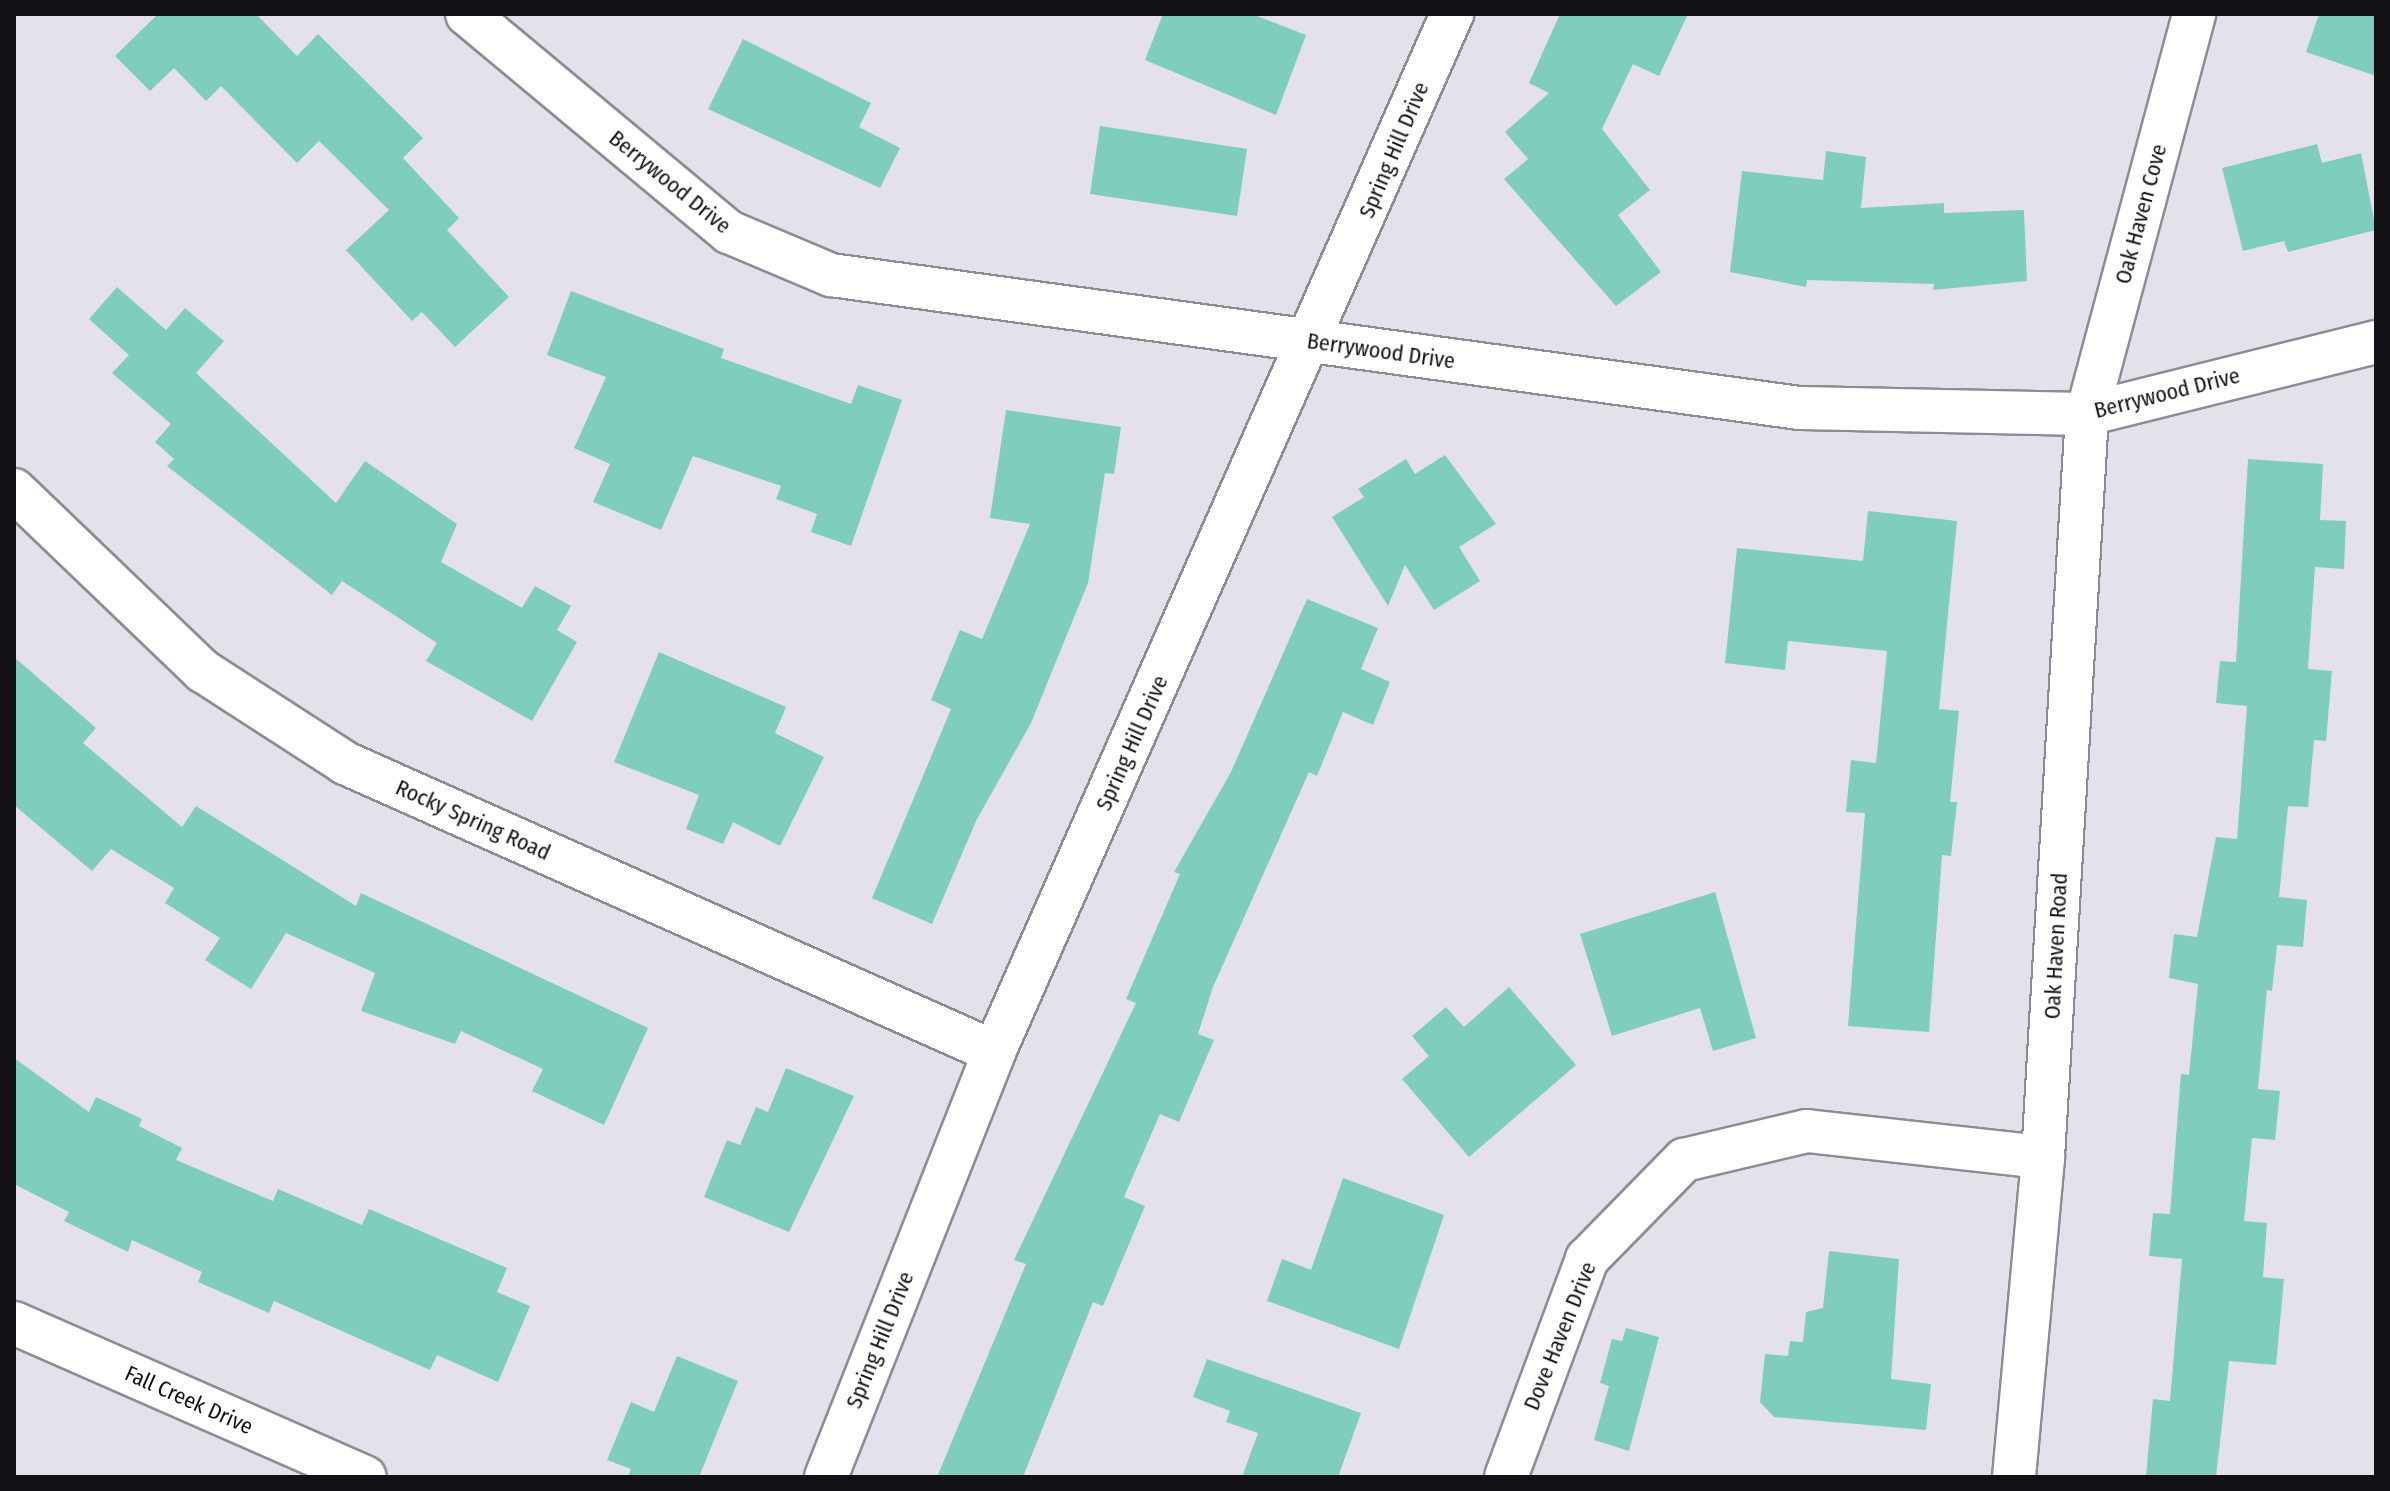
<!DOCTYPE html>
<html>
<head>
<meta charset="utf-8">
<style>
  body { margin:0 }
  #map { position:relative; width:2390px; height:1491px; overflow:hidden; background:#e5e1eb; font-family:"Fira Sans Condensed",sans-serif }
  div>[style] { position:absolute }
  .building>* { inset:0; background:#7fcebd }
  .roads { filter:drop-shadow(2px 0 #8e8b94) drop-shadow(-2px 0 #8e8b94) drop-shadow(0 2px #8e8b94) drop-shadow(0 -2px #8e8b94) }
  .street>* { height:42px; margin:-21px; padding:0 21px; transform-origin:21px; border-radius:21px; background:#fff }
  span { translate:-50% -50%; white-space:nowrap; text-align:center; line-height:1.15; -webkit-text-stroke:6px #fff; paint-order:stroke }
  .street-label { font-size:22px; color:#131115 }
  .frame { position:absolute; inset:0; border:16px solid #131115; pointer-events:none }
</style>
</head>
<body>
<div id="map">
  <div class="building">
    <i style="clip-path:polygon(158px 14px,256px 14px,297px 56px,318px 34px,423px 138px,403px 158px,459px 218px,447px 230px,509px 297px,455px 347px,422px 312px,412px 321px,346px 250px,389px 210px,319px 141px,297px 163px,221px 86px,206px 101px,174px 68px,150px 91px,115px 56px)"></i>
    <i style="clip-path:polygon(1163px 14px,1252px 14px,1306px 35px,1276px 115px,1145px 60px)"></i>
    <i style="clip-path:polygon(1560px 14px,1688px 14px,1659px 76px,1633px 64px,1602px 129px,1650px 190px,1618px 215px,1661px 272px,1616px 306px,1504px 179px,1528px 159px,1505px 132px,1549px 93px,1529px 83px)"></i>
    <i style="clip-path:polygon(2319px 14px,2376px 14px,2376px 76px,2306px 52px)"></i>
    <i style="clip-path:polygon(743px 39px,871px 103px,859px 127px,900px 148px,880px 188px,708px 109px)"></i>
    <i style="clip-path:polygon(1100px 126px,1247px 149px,1237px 216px,1090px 194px)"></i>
    <i style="clip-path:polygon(2317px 144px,2322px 163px,2361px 153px,2376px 230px,2288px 252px,2284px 241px,2243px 251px,2222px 168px)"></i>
    <i style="clip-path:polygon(1826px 151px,1866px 157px,1861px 208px,1944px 203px,1944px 213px,2024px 210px,2027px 281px,1933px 290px,1934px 284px,1807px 280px,1806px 287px,1730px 272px,1742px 171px,1823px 180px)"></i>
    <i style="clip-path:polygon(117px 287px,166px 330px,185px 308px,224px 341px,196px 373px,336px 503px,365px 461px,457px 524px,441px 562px,522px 608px,535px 586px,571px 606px,557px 630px,577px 642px,532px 721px,426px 661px,437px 643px,342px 581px,332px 595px,167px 466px,174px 459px,155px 442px,171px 424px,112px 373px,129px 355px,89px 319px)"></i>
    <i style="clip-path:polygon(571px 291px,724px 349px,721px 358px,851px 404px,858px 385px,902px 400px,851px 546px,811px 532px,817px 514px,776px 499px,781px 486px,693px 456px,661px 530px,593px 502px,610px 464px,574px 448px,606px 377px,547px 355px)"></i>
    <i style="clip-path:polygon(1006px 410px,1121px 427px,1114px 474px,1105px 473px,1088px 583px,1031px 723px,976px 821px,932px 924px,872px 898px,951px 709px,931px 700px,960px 630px,982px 639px,1030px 524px,990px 518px)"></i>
    <i style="clip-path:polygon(1445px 455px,1496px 524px,1459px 547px,1480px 581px,1434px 610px,1405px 565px,1388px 606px,1332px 517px,1364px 497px,1358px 489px,1406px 459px,1415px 474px)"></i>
    <i style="clip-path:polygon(2248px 459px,2323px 464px,2320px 520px,2346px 521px,2344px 569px,2315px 567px,2308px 669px,2332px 671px,2326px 741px,2314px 740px,2308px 807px,2288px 806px,2279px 897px,2307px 900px,2303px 947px,2277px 945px,2272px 991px,2267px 990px,2258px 1089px,2280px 1091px,2275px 1140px,2252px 1138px,2244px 1221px,2267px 1223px,2263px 1277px,2284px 1279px,2276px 1365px,2229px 1361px,2216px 1477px,2146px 1477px,2153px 1399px,2170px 1401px,2182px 1259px,2149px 1256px,2153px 1213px,2170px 1214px,2181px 1074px,2189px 1075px,2198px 984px,2169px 978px,2174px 934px,2197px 937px,2216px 837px,2237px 839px,2247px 706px,2216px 703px,2220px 661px,2236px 662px)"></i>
    <i style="clip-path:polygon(1868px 511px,1957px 521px,1939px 709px,1959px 711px,1950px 802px,1957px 802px,1951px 856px,1942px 855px,1929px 1032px,1848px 1026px,1865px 813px,1846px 812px,1851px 760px,1876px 763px,1887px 651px,1788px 641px,1785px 670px,1725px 663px,1737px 548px,1863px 561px)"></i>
    <i style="clip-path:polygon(1307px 599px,1378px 628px,1361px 669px,1390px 682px,1373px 725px,1343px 712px,1317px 776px,1309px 772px,1213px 987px,1198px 1034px,1214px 1040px,1179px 1122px,1160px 1114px,1124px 1197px,1145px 1206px,1103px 1306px,1093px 1302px,1023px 1477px,937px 1477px,1026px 1264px,1014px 1260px,1136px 1003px,1126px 999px,1180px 874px,1174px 872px,1231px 772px)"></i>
    <i style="clip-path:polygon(659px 652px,786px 707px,775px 733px,824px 757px,780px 846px,733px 822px,723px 844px,686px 829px,699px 795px,614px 762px)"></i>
    <i style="clip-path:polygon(14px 657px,96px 728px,83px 743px,182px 827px,196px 806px,356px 906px,361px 893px,648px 1028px,604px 1125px,532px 1091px,543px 1069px,461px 1031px,455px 1044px,361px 1011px,375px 973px,286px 933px,251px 989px,205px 960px,220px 938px,165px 903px,174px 888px,111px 849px,92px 871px,14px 805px)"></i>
    <i style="clip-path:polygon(1715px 892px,1756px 1038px,1713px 1051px,1700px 1008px,1612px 1036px,1580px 934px)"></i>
    <i style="clip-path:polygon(1509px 987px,1576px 1065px,1469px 1157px,1402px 1079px,1429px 1056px,1412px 1036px,1446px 1007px,1464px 1027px)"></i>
    <i style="clip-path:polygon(14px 1058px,89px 1112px,96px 1097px,142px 1119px,139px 1126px,182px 1148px,176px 1160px,273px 1201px,278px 1189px,362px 1225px,369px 1209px,507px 1268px,497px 1292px,530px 1306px,498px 1382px,437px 1355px,430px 1370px,274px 1301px,269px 1313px,198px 1282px,202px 1272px,132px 1240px,128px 1252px,64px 1221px,69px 1212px,14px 1184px)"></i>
    <i style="clip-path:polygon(786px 1068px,854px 1096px,789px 1232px,704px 1197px,727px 1140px,740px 1145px,756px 1107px,768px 1112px)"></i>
    <i style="clip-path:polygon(1343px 1178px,1444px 1215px,1399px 1349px,1267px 1301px,1282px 1259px,1311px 1270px)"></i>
    <i style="clip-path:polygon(1829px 1251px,1899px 1259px,1891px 1379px,1931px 1384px,1926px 1430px,1774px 1417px,1760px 1402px,1765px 1354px,1788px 1356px,1790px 1341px,1803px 1342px,1806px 1312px,1823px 1308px)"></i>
    <i style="clip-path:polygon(1626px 1328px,1659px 1337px,1629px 1451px,1594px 1440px,1609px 1386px,1600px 1383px,1612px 1339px,1622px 1341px)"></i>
    <i style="clip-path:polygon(677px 1356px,738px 1381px,699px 1477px,628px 1477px,631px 1469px,607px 1460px,631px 1402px,654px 1412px)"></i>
    <i style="clip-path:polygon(1207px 1359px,1361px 1413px,1338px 1477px,1242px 1477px,1258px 1433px,1226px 1422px,1230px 1411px,1193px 1397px)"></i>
  </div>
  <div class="roads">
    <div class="street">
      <i style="left:467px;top:14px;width:341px;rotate:39.8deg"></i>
      <i style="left:729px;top:232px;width:111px;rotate:22.9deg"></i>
      <i style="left:831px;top:275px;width:977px;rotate:7.82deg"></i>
      <i style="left:1799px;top:408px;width:288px;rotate:1.2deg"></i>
      <i style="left:2087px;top:414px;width:298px;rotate:-14deg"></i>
      <i style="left:14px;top:490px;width:262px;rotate:43.8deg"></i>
      <i style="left:203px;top:671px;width:169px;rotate:32.9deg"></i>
      <i style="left:345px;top:763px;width:710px;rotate:24deg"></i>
      <i style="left:14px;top:1323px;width:383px;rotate:23.7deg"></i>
      <i style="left:826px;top:1477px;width:457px;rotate:-68.4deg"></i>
      <i style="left:994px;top:1052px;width:1135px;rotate:-66.19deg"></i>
      <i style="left:1506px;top:1477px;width:233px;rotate:-69.6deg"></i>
      <i style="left:1587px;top:1259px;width:139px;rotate:-45.6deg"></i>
      <i style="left:1684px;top:1160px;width:126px;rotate:-13.3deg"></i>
      <i style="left:1807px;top:1131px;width:237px;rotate:6.3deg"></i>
      <i style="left:2014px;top:1477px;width:321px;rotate:-84.8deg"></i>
      <i style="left:2043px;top:1157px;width:744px;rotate:-86.61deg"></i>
      <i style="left:2087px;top:414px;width:414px;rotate:-75deg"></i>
    </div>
  </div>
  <div class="street-label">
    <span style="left:1394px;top:150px;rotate:-67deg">Spring Hill Drive</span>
    <span style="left:670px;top:182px;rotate:39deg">Berrywood Drive</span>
    <span style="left:2141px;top:214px;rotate:-75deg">Oak Haven Cove</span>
    <span style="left:1381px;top:351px;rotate:8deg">Berrywood Drive</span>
    <span style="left:2167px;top:393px;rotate:-14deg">Berrywood Drive</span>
    <span style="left:1132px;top:743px;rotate:-66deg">Spring Hill Drive</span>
    <span style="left:473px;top:820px;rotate:24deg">Rocky Spring Road</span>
    <span style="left:2056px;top:946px;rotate:-87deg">Oak Haven Road</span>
    <span style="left:1560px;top:1336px;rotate:-68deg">Dove Haven Drive</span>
    <span style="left:880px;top:1340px;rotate:-68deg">Spring Hill Drive</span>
    <span style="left:189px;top:1400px;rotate:24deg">Fall Creek Drive</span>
  </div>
  <div class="frame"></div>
</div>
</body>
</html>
